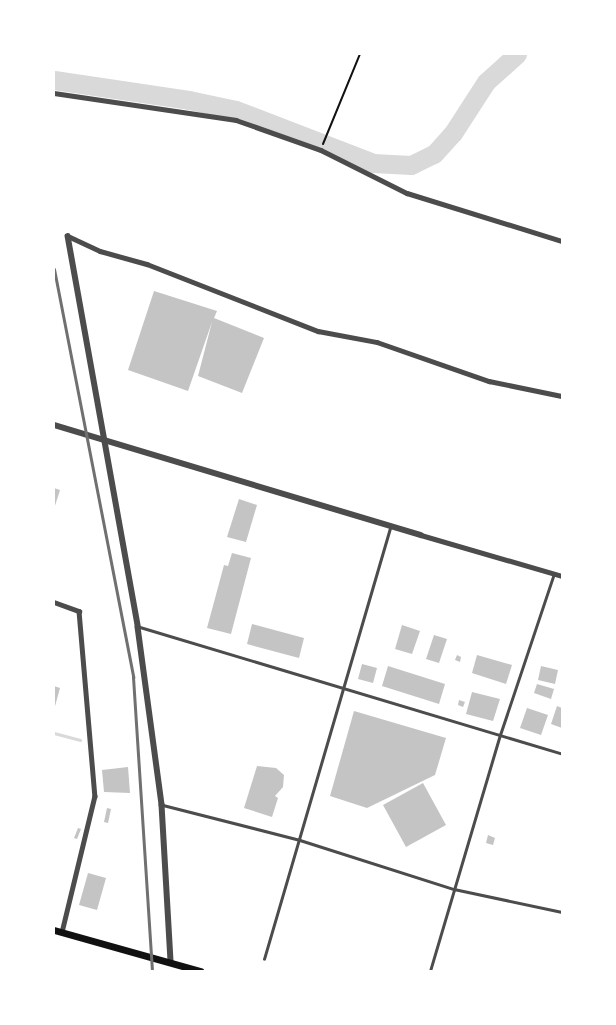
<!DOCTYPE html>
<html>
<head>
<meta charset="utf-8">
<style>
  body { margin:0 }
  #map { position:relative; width:616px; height:1025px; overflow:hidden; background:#fff; font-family:Mulish,sans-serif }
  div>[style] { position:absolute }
  .stream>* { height:3px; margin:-1.5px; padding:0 1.5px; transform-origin:1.5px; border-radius:1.5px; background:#d9d9d9 }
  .river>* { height:19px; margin:-9.5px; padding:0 9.5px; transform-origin:9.5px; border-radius:9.5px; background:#d9d9d9 }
  .building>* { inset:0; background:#c4c4c4 }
  .path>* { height:2px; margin:-1px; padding:0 1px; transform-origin:1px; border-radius:1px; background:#111 }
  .service>* { height:2.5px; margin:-1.25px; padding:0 1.25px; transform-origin:1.25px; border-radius:1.25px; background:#4c4c4c }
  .minor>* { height:4.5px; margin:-2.25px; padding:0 2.25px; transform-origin:2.25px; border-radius:2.25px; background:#4c4c4c }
  .tertiary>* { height:5.5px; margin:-2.75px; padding:0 2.75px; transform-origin:2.75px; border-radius:2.75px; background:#4c4c4c }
  .secondary>* { height:7px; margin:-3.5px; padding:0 3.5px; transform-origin:3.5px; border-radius:3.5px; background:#111 }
  .rail>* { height:3px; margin:-1.5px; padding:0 1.5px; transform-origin:1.5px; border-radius:1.5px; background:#707070 }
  span { translate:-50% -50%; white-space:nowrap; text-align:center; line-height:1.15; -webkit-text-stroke:5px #fff; paint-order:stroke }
  .frame { position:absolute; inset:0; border:55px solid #fff; pointer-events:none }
</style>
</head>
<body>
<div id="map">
  <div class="stream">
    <i style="left:54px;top:733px;width:27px;rotate:15deg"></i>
  </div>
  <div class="river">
    <i style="left:54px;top:80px;width:136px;rotate:8.4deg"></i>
    <i style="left:189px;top:100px;width:48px;rotate:12deg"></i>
    <i style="left:236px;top:110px;width:147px;rotate:21.1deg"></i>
    <i style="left:373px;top:163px;width:38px;rotate:3deg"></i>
    <i style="left:411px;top:165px;width:25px;rotate:-26deg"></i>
    <i style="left:434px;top:154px;width:28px;rotate:-48deg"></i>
    <i style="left:453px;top:133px;width:61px;rotate:-57.1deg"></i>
    <i style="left:486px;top:82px;width:42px;rotate:-42.1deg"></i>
  </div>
  <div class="building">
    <i style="clip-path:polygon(154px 291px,217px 311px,214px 318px,264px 338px,242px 393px,198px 376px,212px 322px,188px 391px,128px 370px)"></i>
    <i style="clip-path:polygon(54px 488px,60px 490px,54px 509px)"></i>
    <i style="clip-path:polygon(239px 499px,257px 505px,246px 542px,227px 537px)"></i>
    <i style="clip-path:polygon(232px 553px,251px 558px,231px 634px,207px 628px,224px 565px,228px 566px)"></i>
    <i style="clip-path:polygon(252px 624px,304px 638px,299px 658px,247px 644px)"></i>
    <i style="clip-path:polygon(402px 625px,420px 631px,412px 654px,395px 649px)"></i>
    <i style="clip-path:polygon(434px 635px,447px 639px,439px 663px,426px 659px)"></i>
    <i style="clip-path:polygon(457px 655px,461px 657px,460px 662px,455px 660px)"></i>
    <i style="clip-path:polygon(477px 655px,512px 665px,506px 684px,472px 673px)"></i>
    <i style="clip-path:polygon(362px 664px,377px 668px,373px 683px,358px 679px)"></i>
    <i style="clip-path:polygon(388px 666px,445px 684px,439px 704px,382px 686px)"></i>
    <i style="clip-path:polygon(541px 666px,558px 670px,555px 684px,538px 680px)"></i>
    <i style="clip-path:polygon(537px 684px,554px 689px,551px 699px,534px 693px)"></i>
    <i style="clip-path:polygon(54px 686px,60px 688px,54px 710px)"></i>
    <i style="clip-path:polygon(472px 692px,500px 699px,493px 721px,466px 714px)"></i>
    <i style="clip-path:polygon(459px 700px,465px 702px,463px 707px,458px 705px)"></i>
    <i style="clip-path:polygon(557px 706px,562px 708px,562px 728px,551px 724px)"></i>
    <i style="clip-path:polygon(527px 708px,548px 715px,541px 735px,520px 728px)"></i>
    <i style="clip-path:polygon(354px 711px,446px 738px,435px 775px,367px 808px,330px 796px)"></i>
    <i style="clip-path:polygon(257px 766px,276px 768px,284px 775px,283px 787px,275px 796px,278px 798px,272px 817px,244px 808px)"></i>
    <i style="clip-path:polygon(128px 767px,130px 793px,104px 792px,102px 770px)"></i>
    <i style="clip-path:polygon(423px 783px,446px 825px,406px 847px,383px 805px)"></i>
    <i style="clip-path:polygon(107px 808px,111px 809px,108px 823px,104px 822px)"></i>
    <i style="clip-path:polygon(78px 828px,81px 829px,77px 839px,74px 838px)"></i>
    <i style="clip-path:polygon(488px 835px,495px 838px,493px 845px,486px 843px)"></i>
    <i style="clip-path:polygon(88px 873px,106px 878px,97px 910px,79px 905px)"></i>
  </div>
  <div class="path">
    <i style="left:323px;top:144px;width:97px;rotate:-67.7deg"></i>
  </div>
  <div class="service">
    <i style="left:140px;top:627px;width:441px;rotate:16.7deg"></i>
    <i style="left:163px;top:805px;width:141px;rotate:14.3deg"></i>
    <i style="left:300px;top:840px;width:162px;rotate:17.7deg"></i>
    <i style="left:454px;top:889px;width:110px;rotate:12deg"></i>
    <i style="left:264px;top:959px;width:451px;rotate:-73.7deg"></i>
    <i style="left:430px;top:971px;width:246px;rotate:-73.5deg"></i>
    <i style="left:500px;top:735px;width:170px;rotate:-71.5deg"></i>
  </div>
  <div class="minor">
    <i style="left:54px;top:93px;width:184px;rotate:8.4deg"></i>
    <i style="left:236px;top:120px;width:90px;rotate:19.4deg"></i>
    <i style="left:321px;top:150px;width:96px;rotate:26.6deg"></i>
    <i style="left:407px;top:193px;width:162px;rotate:17.2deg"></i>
    <i style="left:68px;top:236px;width:35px;rotate:25deg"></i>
    <i style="left:100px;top:251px;width:49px;rotate:15.5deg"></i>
    <i style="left:147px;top:264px;width:184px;rotate:21.4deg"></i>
    <i style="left:318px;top:331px;width:60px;rotate:10.6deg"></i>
    <i style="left:377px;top:342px;width:119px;rotate:19.2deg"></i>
    <i style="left:489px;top:381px;width:75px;rotate:11.6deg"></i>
    <i style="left:421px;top:535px;width:147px;rotate:16.2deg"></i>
    <i style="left:54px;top:602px;width:27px;rotate:20deg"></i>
    <i style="left:79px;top:611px;width:186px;rotate:85.1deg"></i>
    <i style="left:95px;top:796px;width:140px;rotate:103.6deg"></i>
  </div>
  <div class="tertiary">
    <i style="left:68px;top:236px;width:397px;rotate:79.8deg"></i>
    <i style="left:138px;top:627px;width:180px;rotate:82.3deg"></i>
    <i style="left:162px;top:805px;width:158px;rotate:86.7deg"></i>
    <i style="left:54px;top:425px;width:383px;rotate:16.7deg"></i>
  </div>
  <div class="secondary">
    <i style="left:54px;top:930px;width:152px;rotate:15.7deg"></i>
  </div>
  <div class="rail">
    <i style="left:54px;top:269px;width:416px;rotate:79deg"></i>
    <i style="left:133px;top:677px;width:295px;rotate:86.3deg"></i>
  </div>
  <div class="frame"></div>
</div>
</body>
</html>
